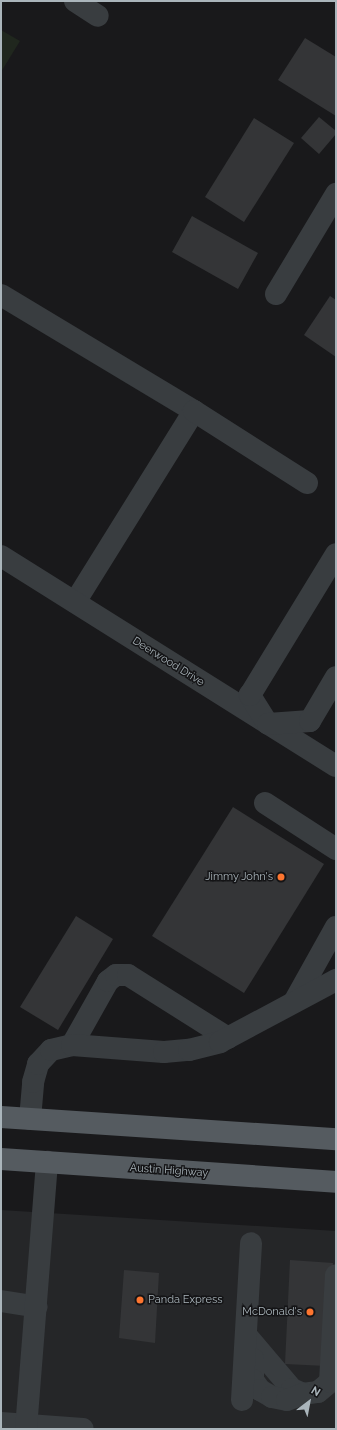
<!DOCTYPE html>
<html>
<head>
<meta charset="utf-8">
<style>
  body { margin:0 }
  #map { position:relative; width:337px; height:1430px; overflow:hidden; background:#19191b; font-family:Raleway,sans-serif }
  div>[style] { position:absolute }
  .built>* { inset:0; background:#252628 }
  .green>* { inset:0; background:#20271e }
  .building>* { inset:0; background:#343537 }
  .minor>* { height:22px; margin:-11px; padding:0 11px; transform-origin:11px; border-radius:11px; background:#393d40 }
  .major>* { height:22px; margin:-11px; padding:0 11px; transform-origin:11px; border-radius:11px; background:#555b60 }
  .dots>* { width:11px; height:11px; translate:-50% -50%; box-sizing:border-box; border:2px solid #141416; border-radius:50% }
  span { translate:-50% -50%; white-space:nowrap; text-align:center; line-height:1.15; -webkit-text-stroke:3px #141416; paint-order:stroke }
  .street-label { font-size:11px; color:#aab5bb }
  .poi-label { font-size:11px; color:#aab5bb }
  .right { translate:-100% -50%; text-align:right }
  .left { translate:0 -50%; text-align:left }
  .frame { position:absolute; inset:0; border:2px solid #aab5bb; pointer-events:none }
  .north { position:absolute; left:289px; top:1382px; width:40px; height:40px; -webkit-text-stroke:3px #141416; paint-order:stroke; rotate:32deg; font-size:11px; font-weight:700; line-height:16px; text-align:center; color:#aab5bb }
  .north::after { content:''; display:block; margin:auto; width:14px; height:18px; background:#aab5bb; clip-path:polygon(50% 0,100% 100%,50% 72%,0 100%) }
</style>
</head>
<body>
<div id="map">
  <div class="built">
    <i style="clip-path:polygon(1px 1210px,336px 1231px,336px 1429px,1px 1429px)"></i>
  </div>
  <div class="green">
    <i style="clip-path:polygon(1px 30px,20px 41px,1px 72px)"></i>
  </div>
  <div class="building">
    <i style="clip-path:polygon(305px 38px,336px 57px,336px 116px,278px 80px)"></i>
    <i style="clip-path:polygon(319px 117px,336px 131px,336px 134px,319px 154px,301px 138px)"></i>
    <i style="clip-path:polygon(254px 118px,294px 143px,244px 222px,205px 197px)"></i>
    <i style="clip-path:polygon(192px 216px,258px 253px,238px 289px,172px 252px)"></i>
    <i style="clip-path:polygon(330px 296px,336px 300px,336px 357px,304px 335px)"></i>
    <i style="clip-path:polygon(233px 807px,324px 864px,244px 993px,152px 936px)"></i>
    <i style="clip-path:polygon(76px 916px,113px 939px,58px 1030px,20px 1007px)"></i>
    <i style="clip-path:polygon(290px 1260px,333px 1263px,326px 1366px,285px 1364px)"></i>
    <i style="clip-path:polygon(124px 1270px,159px 1273px,155px 1343px,119px 1338px)"></i>
  </div>
  <div class="minor">
    <i style="left:75px;top:1px;width:27px;rotate:33deg"></i>
    <i style="left:276px;top:294px;width:117px;rotate:-59deg"></i>
    <i style="left:1px;top:295px;width:225px;rotate:31deg"></i>
    <i style="left:194px;top:411px;width:225px;rotate:121.9deg"></i>
    <i style="left:194px;top:411px;width:134px;rotate:32.5deg"></i>
    <i style="left:1px;top:556px;width:395px;rotate:32.1deg"></i>
    <i style="left:266px;top:721px;width:31px;rotate:-122deg"></i>
    <i style="left:250px;top:695px;width:165px;rotate:-58.6deg"></i>
    <i style="left:268px;top:724px;width:42px;rotate:-4.1deg"></i>
    <i style="left:310px;top:721px;width:51px;rotate:-59.4deg"></i>
    <i style="left:265px;top:803px;width:85px;rotate:32.9deg"></i>
    <i style="left:294px;top:1002px;width:86px;rotate:-60.8deg"></i>
    <i style="left:72px;top:1045px;width:73px;rotate:-60.6deg"></i>
    <i style="left:108px;top:981px;width:10px;rotate:-37deg"></i>
    <i style="left:116px;top:975px;width:12px"></i>
    <i style="left:128px;top:975px;width:118px;rotate:32.2deg"></i>
    <i style="left:30px;top:1119px;width:37px;rotate:-85deg"></i>
    <i style="left:33px;top:1082px;width:19px;rotate:-74deg"></i>
    <i style="left:38px;top:1064px;width:19px;rotate:-47deg"></i>
    <i style="left:51px;top:1050px;width:22px;rotate:-13deg"></i>
    <i style="left:72px;top:1045px;width:92px;rotate:4.4deg"></i>
    <i style="left:164px;top:1052px;width:25px;rotate:-5deg"></i>
    <i style="left:189px;top:1050px;width:32px;rotate:-14deg"></i>
    <i style="left:220px;top:1042px;width:132px;rotate:-28.1deg"></i>
    <i style="left:1px;top:1301px;width:36px;rotate:9deg"></i>
    <i style="left:246px;top:1335px;width:71px;rotate:49.6deg"></i>
    <i style="left:292px;top:1389px;width:12px;rotate:24deg"></i>
    <i style="left:303px;top:1394px;width:15px;rotate:-8deg"></i>
    <i style="left:318px;top:1392px;width:16px;rotate:-40deg"></i>
    <i style="left:330px;top:1382px;width:107px;rotate:-86.8deg"></i>
    <i style="left:253px;top:1359px;width:21px;rotate:90deg"></i>
    <i style="left:253px;top:1380px;width:12px;rotate:55deg"></i>
    <i style="left:260px;top:1390px;width:14px;rotate:30deg"></i>
    <i style="left:272px;top:1397px;width:15px;rotate:11deg"></i>
    <i style="left:287px;top:1400px;width:17px;rotate:-21deg"></i>
    <i style="left:242px;top:1400px;width:157px;rotate:-86.7deg"></i>
    <i style="left:1px;top:1423px;width:82px;rotate:4.2deg"></i>
    <i style="left:26px;top:1429px;width:268px;rotate:-85.5deg"></i>
  </div>
  <div class="major">
    <i style="left:1px;top:1117px;width:336px;rotate:3.8deg"></i>
    <i style="left:1px;top:1159px;width:336px;rotate:3.9deg"></i>
  </div>
  <div class="dots">
    <i style="left:281px;top:877px;background:#fd752f"></i>
    <i style="left:140px;top:1300px;background:#fd752f"></i>
    <i style="left:310px;top:1312px;background:#fd752f"></i>
  </div>
  <div class="street-label">
    <span style="left:168px;top:662px;rotate:32deg">Deerwood Drive</span>
    <span style="left:169px;top:1171px;rotate:4deg">Austin Highway</span>
  </div>
  <div class="poi-label">
    <span class="right" style="left:273px;top:877px">Jimmy John's</span>
    <span class="left" style="left:148px;top:1300px">Panda Express</span>
    <span class="right" style="left:302px;top:1312px">McDonald's</span>
  </div>
  <div class="frame"></div>
  <div class="north">N</div>
</div>
</body>
</html>
